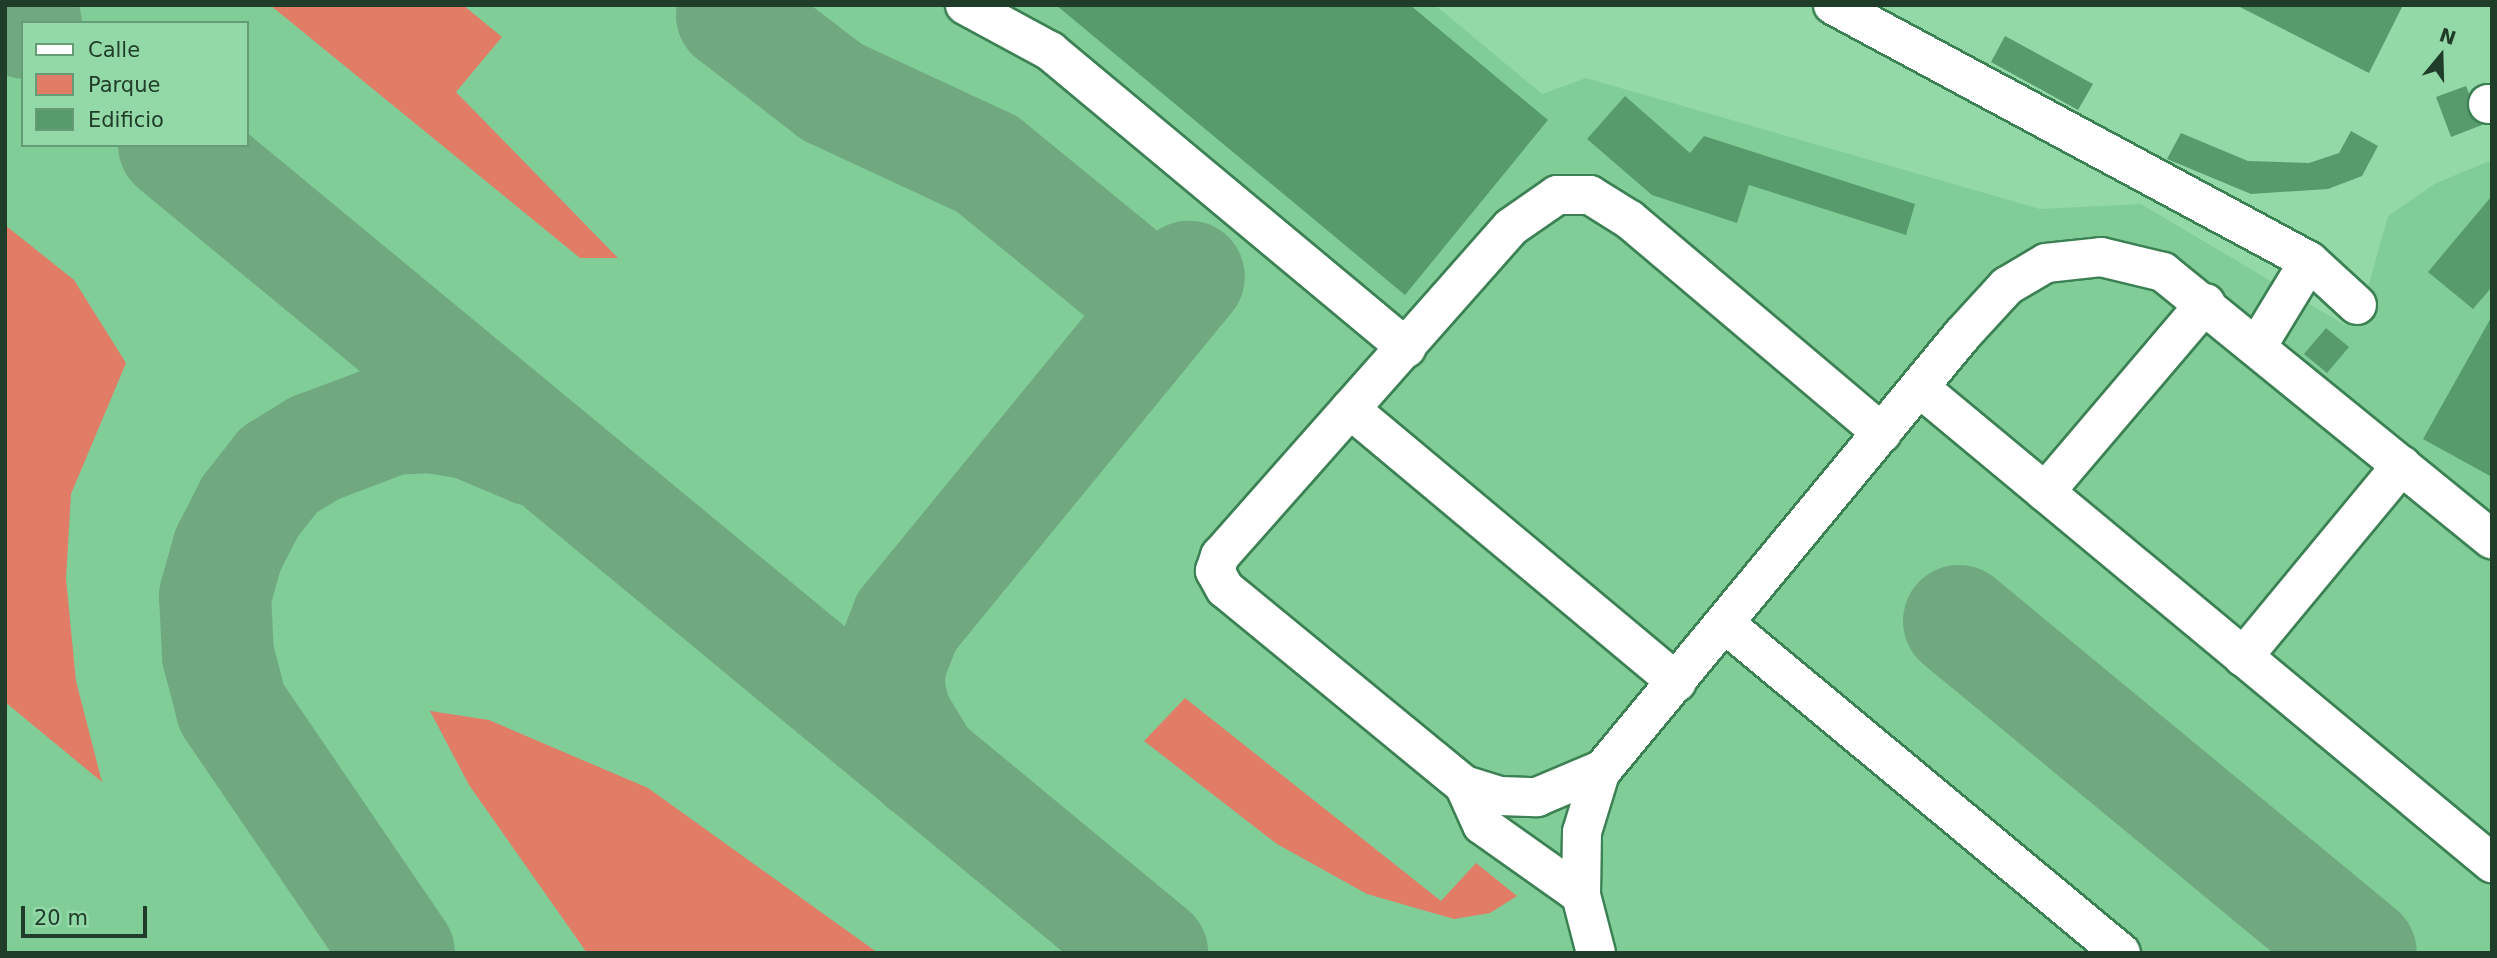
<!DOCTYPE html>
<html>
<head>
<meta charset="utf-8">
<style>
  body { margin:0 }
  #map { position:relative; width:2497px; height:958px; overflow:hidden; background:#93d9a7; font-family:"DejaVu Sans",sans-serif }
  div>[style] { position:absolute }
  .built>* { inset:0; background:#81cd98 }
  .green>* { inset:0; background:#e17c67 }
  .taxiway>* { height:112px; margin:-56px; padding:0 56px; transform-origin:56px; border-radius:56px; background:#70a980 }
  .building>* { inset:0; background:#579b6d }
  .roads { filter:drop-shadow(2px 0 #3c8154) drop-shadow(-2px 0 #3c8154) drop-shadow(0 2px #3c8154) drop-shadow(0 -2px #3c8154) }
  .minor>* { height:38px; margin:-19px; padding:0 19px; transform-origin:19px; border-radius:19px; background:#fff }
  span { translate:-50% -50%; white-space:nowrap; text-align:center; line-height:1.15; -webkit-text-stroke:7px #93d9a7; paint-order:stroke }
  .frame { position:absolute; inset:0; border:7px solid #203d2a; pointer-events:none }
  .legend { position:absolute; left:21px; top:21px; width:228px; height:126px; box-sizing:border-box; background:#93d9a7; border:2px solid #659b75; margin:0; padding:9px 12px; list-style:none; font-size:21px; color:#203d2a }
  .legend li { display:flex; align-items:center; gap:14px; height:35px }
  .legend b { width:35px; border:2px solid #659b75 }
  .north { position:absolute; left:2406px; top:21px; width:70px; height:70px; -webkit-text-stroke:5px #93d9a7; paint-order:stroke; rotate:19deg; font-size:19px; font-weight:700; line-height:28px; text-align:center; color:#203d2a }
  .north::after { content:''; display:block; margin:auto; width:24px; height:32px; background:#203d2a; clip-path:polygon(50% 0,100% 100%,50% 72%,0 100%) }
  .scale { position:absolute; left:21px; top:906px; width:126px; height:32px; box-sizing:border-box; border:4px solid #203d2a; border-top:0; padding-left:9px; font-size:21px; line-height:24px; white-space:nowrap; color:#203d2a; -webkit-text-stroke:5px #93d9a7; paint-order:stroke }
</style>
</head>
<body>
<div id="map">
  <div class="built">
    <i style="clip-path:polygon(evenodd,5px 5px,1435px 5px,1542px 94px,1586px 78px,2040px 209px,2141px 204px,2345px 325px,2369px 284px,2388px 216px,2436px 183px,2492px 160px,2492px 953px,5px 953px,5px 5px,23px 23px,247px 23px,247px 145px,23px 145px,23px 23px)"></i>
  </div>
  <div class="green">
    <i style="clip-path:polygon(270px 5px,463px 5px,502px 37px,456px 92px,618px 258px,580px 258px)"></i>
    <i style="clip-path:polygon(5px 225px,74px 280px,126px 363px,71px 494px,66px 579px,76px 681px,102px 782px,5px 702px)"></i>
    <i style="clip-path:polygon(1185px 698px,1441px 901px,1476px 863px,1517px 896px,1490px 913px,1454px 919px,1367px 894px,1277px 844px,1144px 741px)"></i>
    <i style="clip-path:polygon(430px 711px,489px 720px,648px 788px,878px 953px,587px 953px,469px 785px)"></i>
  </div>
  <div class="taxiway">
    <i style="left:5px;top:6px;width:27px;rotate:39deg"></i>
    <i style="left:732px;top:15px;width:126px;rotate:37.6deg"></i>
    <i style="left:832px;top:92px;width:171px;rotate:24.9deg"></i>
    <i style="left:987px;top:164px;width:182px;rotate:39.2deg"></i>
    <i style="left:1128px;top:279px;width:18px;rotate:47deg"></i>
    <i style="left:1140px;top:292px;width:34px;rotate:85deg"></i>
    <i style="left:1143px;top:326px;width:23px;rotate:119deg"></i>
    <i style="left:174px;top:145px;width:1269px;rotate:39.56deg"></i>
    <i style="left:1959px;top:621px;width:521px;rotate:39.55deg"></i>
    <i style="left:925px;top:766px;width:56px;rotate:-121.1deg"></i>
    <i style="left:896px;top:718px;width:30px;rotate:-104deg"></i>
    <i style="left:889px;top:689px;width:25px;rotate:-88deg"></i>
    <i style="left:890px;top:664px;width:46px;rotate:-68.4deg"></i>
    <i style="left:907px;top:621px;width:445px;rotate:-50.7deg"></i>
    <i style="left:399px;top:953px;width:297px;rotate:-124.3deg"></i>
    <i style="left:232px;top:708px;width:55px;rotate:-104.8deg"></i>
    <i style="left:218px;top:655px;width:59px;rotate:-92.9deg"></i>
    <i style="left:215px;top:596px;width:48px;rotate:-74.2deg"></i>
    <i style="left:228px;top:550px;width:48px;rotate:-62.9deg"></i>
    <i style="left:250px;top:507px;width:47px;rotate:-51.9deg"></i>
    <i style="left:279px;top:470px;width:42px;rotate:-31.4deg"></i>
    <i style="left:315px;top:448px;width:82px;rotate:-20.6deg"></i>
    <i style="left:392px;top:419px;width:38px;rotate:-3deg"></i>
    <i style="left:430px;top:417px;width:39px;rotate:9deg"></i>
    <i style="left:469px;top:423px;width:69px;rotate:22.9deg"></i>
  </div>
  <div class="building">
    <i style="clip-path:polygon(1056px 5px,1410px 5px,1548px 120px,1405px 295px)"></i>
    <i style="clip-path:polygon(2236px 5px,2403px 5px,2369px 73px)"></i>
    <i style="clip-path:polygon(2005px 36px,2093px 84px,2078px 110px,1991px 62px)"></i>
    <i style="clip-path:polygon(2466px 86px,2482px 125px,2451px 137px,2436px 97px)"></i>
    <i style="clip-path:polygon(1625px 96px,1690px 153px,1704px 136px,1915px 204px,1906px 235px,1749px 185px,1737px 223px,1652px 195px,1587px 139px)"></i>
    <i style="clip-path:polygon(2351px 131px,2378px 146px,2362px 176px,2328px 189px,2251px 194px,2167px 159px,2181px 133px,2248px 161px,2309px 163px,2339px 153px)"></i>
    <i style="clip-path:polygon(2490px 198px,2492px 287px,2473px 309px,2428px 272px)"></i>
    <i style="clip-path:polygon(2492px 316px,2492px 477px,2423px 439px)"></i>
    <i style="clip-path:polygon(2326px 328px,2349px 347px,2327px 373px,2304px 354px)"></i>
  </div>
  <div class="roads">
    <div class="minor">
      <i style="left:965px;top:5px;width:97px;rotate:28.4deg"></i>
      <i style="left:1050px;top:51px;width:464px;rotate:39.8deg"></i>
      <i style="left:1833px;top:5px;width:540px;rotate:28.27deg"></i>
      <i style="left:2309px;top:261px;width:65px;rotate:42.5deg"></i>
      <i style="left:2488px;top:104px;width:4px"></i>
      <i style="left:2258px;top:345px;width:98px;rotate:-58.7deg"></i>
      <i style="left:1920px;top:388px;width:744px;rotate:39.71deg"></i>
      <i style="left:1350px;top:409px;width:426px;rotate:39.9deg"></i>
      <i style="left:2045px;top:492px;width:248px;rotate:-49.6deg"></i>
      <i style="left:1724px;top:623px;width:516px;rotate:39.73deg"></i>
      <i style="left:2243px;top:657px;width:249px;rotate:-50.4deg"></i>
      <i style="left:1464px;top:785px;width:38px;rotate:17deg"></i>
      <i style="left:1500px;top:796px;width:37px;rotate:2deg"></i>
      <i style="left:1537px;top:797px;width:72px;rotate:-23deg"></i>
      <i style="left:1603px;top:769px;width:563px;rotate:-50.4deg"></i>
      <i style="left:1962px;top:335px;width:67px;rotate:-47.4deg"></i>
      <i style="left:2007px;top:286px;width:45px;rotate:-30.5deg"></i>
      <i style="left:2046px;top:263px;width:55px;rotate:-6.2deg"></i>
      <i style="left:2101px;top:257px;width:64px;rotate:13.6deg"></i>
      <i style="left:2163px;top:272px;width:424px;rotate:39.1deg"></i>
      <i style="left:1581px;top:895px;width:63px;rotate:-89.1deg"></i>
      <i style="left:1582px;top:832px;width:65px;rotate:-73deg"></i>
      <i style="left:1596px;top:953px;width:60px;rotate:-104.5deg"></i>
      <i style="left:1581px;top:895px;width:121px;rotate:-144.7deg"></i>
      <i style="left:1482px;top:825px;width:44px;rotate:-114.2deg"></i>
      <i style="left:1464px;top:785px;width:309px;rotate:-140.6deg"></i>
      <i style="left:1225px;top:589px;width:21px;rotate:-119deg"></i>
      <i style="left:1215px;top:571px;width:16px;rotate:-72deg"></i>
      <i style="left:1220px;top:556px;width:439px;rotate:-48.5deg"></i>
      <i style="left:1511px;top:227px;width:56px;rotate:-34.8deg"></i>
      <i style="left:1557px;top:195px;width:33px"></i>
      <i style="left:1590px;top:195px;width:47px;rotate:32deg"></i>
      <i style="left:1630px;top:220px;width:330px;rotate:40.2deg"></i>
    </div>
  </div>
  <div class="frame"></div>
  <ul class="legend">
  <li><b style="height:9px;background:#fff"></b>Calle</li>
  <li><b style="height:19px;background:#e17c67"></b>Parque</li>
  <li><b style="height:19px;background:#579b6d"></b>Edificio</li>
  </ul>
  <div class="north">N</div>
  <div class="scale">20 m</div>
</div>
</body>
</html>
